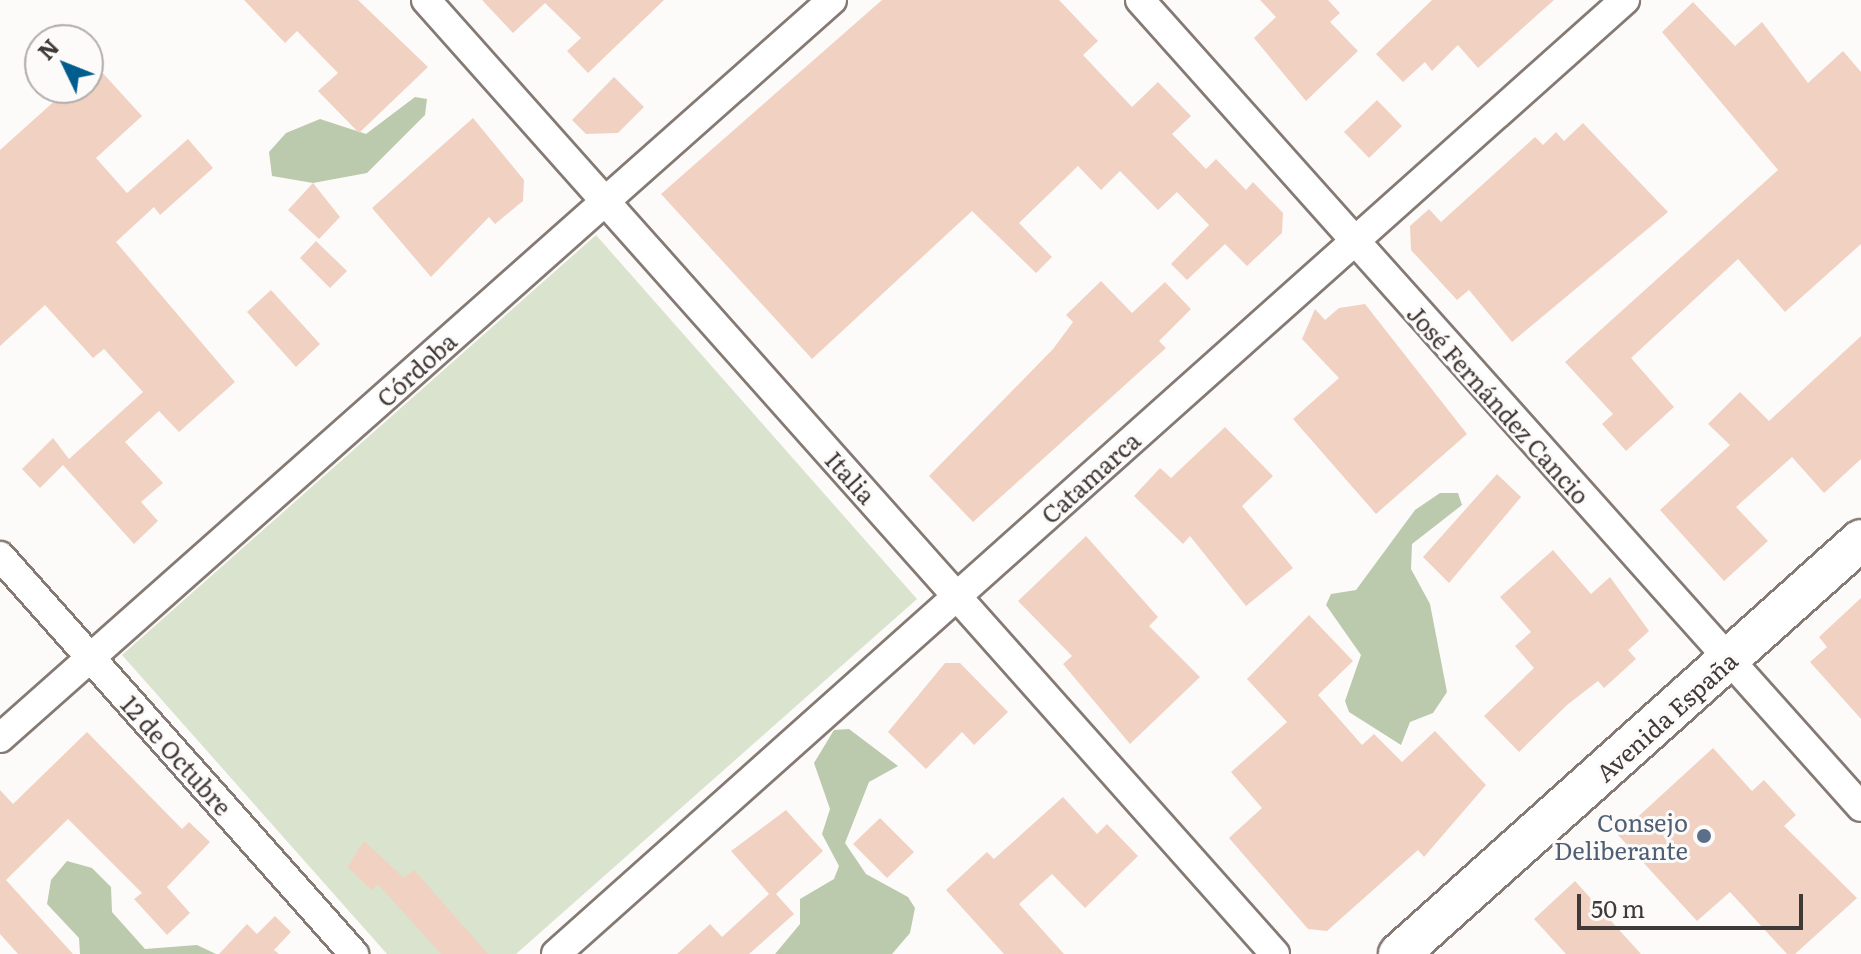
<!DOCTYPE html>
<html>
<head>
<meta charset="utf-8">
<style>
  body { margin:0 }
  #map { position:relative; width:1861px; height:954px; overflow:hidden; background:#fdfbf9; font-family:Literata,serif }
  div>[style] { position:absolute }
  .green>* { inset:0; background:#d9e3cd }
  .forest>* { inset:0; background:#bbc9ac }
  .building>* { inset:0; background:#f1d1c2 }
  .roads { filter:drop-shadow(2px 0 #857a74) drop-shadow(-2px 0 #857a74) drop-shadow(0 2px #857a74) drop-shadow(0 -2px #857a74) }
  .minor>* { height:28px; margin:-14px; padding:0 14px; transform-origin:14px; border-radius:14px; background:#fff }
  .secondary>* { height:40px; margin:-20px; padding:0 20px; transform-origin:20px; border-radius:20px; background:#fff }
  .dots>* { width:22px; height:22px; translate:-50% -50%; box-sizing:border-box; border:4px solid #fdfbf9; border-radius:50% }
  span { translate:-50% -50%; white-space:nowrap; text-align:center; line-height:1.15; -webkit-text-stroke:6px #fdfbf9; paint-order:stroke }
  .street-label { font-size:24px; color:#3f3937 }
  .service-label { font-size:24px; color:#4e5e75 }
  .right { translate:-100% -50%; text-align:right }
  .north { position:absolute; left:24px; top:24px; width:80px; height:80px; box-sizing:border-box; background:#fdfbf9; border:2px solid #b1adab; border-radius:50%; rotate:313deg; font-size:22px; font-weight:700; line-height:32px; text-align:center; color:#3f3937 }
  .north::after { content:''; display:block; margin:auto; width:28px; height:36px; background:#005d8d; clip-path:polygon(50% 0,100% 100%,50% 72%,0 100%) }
  .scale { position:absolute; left:1577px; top:894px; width:226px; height:36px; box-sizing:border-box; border:4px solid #3f3937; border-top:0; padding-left:10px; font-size:24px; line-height:28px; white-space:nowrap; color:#3f3937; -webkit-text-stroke:6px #fdfbf9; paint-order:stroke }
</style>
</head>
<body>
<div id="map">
  <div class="green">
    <i style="clip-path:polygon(596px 235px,917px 599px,516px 954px,387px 954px,122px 655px)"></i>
  </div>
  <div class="forest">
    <i style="clip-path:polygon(415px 97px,427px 99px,425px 115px,367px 173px,313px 183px,272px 176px,269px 152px,286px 133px,320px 119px,366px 134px)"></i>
    <i style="clip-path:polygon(1440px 493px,1458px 493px,1462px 505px,1412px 544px,1411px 569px,1430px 604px,1447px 692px,1433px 713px,1410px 722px,1401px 745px,1349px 712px,1345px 701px,1361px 655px,1326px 605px,1331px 594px,1356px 590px,1415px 510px)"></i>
    <i style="clip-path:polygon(849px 729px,898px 766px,869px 782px,845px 843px,866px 874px,908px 897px,915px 908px,910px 933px,892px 954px,775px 954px,800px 924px,800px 899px,834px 879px,839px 866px,822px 834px,830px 809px,814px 763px,834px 730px)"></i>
    <i style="clip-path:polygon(67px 861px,92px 868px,111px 887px,112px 912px,145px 949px,197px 945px,216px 954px,80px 954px,79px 938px,47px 904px,51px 880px)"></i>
  </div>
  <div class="building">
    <i style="clip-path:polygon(244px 0,358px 0,428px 67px,359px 133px,318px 91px,338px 73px,297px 31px,285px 43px)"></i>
    <i style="clip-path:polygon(482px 0,664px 0,588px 73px,567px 51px,581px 38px,545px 3px,513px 33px)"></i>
    <i style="clip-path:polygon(882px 0,1059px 0,1098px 41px,1083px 55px,1132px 107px,1158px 82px,1191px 116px,1172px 134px,1206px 169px,1216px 159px,1246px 190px,1253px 182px,1283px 213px,1282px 233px,1247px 266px,1225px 244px,1187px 280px,1171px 264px,1209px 225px,1177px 192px,1158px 210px,1120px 171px,1101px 190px,1078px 166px,1019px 223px,1052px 257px,1036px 273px,972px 211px,812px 359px,661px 194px)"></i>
    <i style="clip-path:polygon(1260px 0,1328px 0,1340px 13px,1330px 22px,1358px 51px,1306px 101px,1254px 38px,1276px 17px)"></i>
    <i style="clip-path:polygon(1432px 0,1554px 0,1478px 68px,1458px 45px,1432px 71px,1425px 62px,1403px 82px,1376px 54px)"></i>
    <i style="clip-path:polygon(1693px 2px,1735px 46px,1762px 22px,1808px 83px,1843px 51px,1861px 72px,1861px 244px,1785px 312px,1738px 259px,1631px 358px,1674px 407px,1626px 451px,1602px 424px,1613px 414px,1565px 362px,1778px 170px,1662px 32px)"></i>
    <i style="clip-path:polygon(88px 57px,142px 116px,96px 158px,127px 193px,188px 139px,213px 168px,160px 215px,154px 207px,116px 242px,235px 382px,179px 432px,159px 411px,125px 442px,163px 483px,141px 502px,158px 521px,134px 544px,63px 465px,40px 488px,22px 469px,53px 438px,69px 459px,143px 392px,104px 349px,93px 358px,45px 305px,0 346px,0 150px,69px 88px,88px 88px)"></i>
    <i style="clip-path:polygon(614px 77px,644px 107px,618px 133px,586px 134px,572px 120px)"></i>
    <i style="clip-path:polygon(1377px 100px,1402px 126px,1369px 158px,1344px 132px)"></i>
    <i style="clip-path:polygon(473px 118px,524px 180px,523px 201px,495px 224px,489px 217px,431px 277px,372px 208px)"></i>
    <i style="clip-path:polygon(1583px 123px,1668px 212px,1512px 342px,1469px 290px,1457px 300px,1411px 250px,1410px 226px,1429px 209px,1441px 222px,1535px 137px,1543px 145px,1556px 132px,1564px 141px)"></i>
    <i style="clip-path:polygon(313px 183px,340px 217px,319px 239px,288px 210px)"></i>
    <i style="clip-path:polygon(316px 241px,347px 271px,330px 288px,300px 258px)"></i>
    <i style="clip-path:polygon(1101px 281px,1132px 313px,1165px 282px,1191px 309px,1159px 341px,1166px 348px,973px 522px,929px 476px,1053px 349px,1073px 322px,1066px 315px)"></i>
    <i style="clip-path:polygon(271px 290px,320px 344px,296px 367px,247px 312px)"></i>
    <i style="clip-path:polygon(1365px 304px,1467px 434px,1376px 514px,1293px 419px,1339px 378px,1302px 339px,1315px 309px,1325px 320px,1339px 308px)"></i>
    <i style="clip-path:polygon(1861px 336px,1861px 459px,1824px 493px,1792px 457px,1736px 507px,1768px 541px,1724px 581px,1660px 510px,1730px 445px,1708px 424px,1740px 392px,1769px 421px)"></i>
    <i style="clip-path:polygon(1225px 427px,1273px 476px,1242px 506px,1293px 568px,1246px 606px,1190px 536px,1183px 544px,1134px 496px,1160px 468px,1171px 478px)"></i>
    <i style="clip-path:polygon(1497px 474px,1521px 497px,1449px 583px,1423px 557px)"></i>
    <i style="clip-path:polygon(1086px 536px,1158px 617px,1149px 626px,1200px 677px,1130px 744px,1063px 664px,1072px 656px,1018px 601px)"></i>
    <i style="clip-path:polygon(1553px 550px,1591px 594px,1610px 577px,1649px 631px,1628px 650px,1636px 659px,1604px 688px,1598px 681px,1567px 705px,1519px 752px,1484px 716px,1534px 668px,1515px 646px,1531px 632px,1500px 597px)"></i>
    <i style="clip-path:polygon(1861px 598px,1861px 719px,1810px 662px,1827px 647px,1819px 637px)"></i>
    <i style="clip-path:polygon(1309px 615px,1353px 661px,1318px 695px,1362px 745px,1374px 734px,1402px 762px,1435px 731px,1486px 785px,1424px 857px,1418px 850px,1327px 931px,1308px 929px,1229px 838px,1262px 808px,1231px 772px,1287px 722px,1247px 679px)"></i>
    <i style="clip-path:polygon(945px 663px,960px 663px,1008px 712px,974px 745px,962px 732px,926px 769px,888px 732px)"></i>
    <i style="clip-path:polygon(87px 732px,182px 829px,189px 822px,210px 842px,167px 887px,190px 913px,167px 935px,134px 899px,142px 893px,68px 819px,6px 880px,73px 954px,18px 954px,0 934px,0 790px,13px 804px)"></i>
    <i style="clip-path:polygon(1713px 748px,1752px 791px,1764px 780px,1796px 815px,1784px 826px,1857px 898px,1795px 954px,1787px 954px,1730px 892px,1697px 921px,1618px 835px)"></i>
    <i style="clip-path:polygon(1063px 797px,1097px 834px,1107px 824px,1138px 856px,1085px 908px,1052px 874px,1019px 904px,1064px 954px,1004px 954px,946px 890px,987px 852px,994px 859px)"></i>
    <i style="clip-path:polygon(786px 810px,823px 851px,776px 894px,794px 914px,749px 954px,677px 954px,710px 924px,722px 937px,769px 894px,731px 851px)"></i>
    <i style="clip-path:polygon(880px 818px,914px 852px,887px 878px,853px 844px)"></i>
    <i style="clip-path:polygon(364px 841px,404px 878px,414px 870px,488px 954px,441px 954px,378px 884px,372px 890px,347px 867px)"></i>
    <i style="clip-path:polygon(1575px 881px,1641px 954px,1566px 954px,1534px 919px)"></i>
    <i style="clip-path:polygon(275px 916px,291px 932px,274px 950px,279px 954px,219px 954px,247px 924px,257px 934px)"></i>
  </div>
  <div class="roads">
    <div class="minor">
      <i style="left:426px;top:0;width:1277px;rotate:48.33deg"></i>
      <i style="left:1140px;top:0;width:1082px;rotate:48.22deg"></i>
      <i style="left:0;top:556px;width:533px;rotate:48.35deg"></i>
      <i style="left:0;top:738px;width:1112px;rotate:-41.57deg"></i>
      <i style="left:556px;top:954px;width:1433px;rotate:-41.75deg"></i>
    </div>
    <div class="secondary">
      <i style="left:1399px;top:954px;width:620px;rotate:-41.86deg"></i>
    </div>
  </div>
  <div class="dots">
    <i style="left:1704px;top:836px;background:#5c6f8a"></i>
  </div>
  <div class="street-label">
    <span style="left:416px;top:369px;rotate:-42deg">Córdoba</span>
    <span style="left:1499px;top:404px;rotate:48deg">José Fernández Cancio</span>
    <span style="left:851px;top:477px;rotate:48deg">Italia</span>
    <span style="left:1090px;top:477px;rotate:-42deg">Catamarca</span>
    <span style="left:1666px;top:716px;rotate:-42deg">Avenida España</span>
    <span style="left:177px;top:755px;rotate:48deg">12 de Octubre</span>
  </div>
  <div class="service-label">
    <span class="right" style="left:1688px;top:836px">Consejo<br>Deliberante</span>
  </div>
  <div class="north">N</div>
  <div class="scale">50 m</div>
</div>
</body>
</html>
